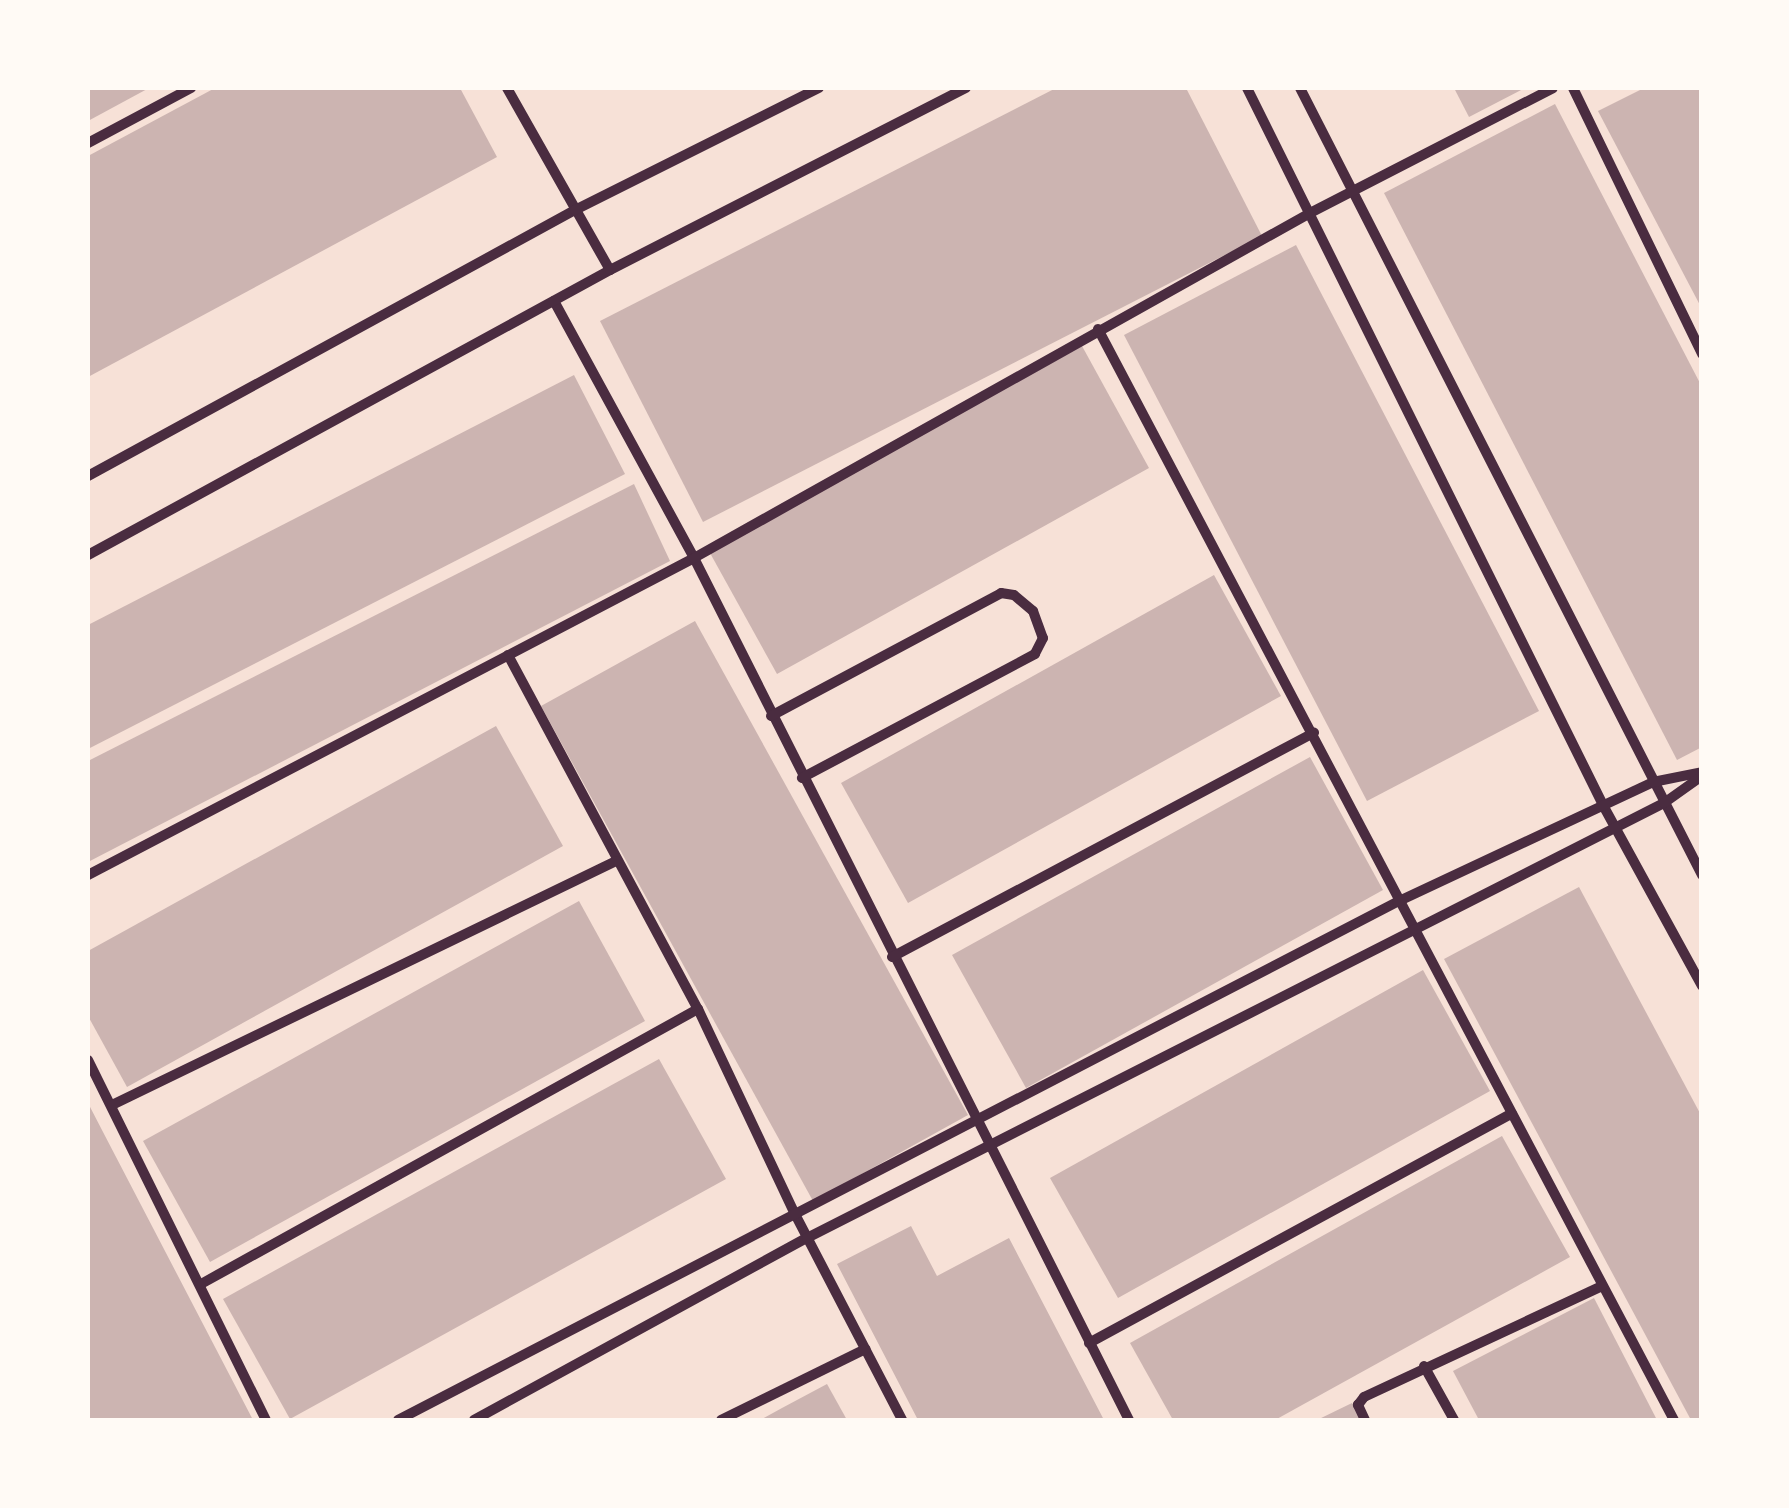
<!DOCTYPE html>
<html>
<head>
<meta charset="utf-8">
<style>
  body { margin:0 }
  #map { position:relative; width:1789px; height:1508px; overflow:hidden; background:#f7e1d7; font-family:Rubik,sans-serif }
  div>[style] { position:absolute }
  .building>* { inset:0; background:#ccb4b1 }
  .minor>* { height:10px; margin:-5px; padding:0 5px; transform-origin:5px; border-radius:5px; background:#4a2c40 }
  span { translate:-50% -50%; white-space:nowrap; text-align:center; line-height:1.15; -webkit-text-stroke:10px #fffaf5; paint-order:stroke }
  .frame { position:absolute; inset:0; border:90px solid #fffaf5; pointer-events:none }
</style>
</head>
<body>
<div id="map">
  <div class="building">
    <i style="clip-path:polygon(88px 88px,149px 88px,88px 121px)"></i>
    <i style="clip-path:polygon(215px 88px,460px 88px,497px 157px,88px 377px,88px 156px)"></i>
    <i style="clip-path:polygon(1056px 88px,1186px 88px,1262px 236px,703px 522px,600px 321px)"></i>
    <i style="clip-path:polygon(1454px 88px,1525px 88px,1469px 117px)"></i>
    <i style="clip-path:polygon(1644px 88px,1702px 88px,1702px 309px,1598px 111px)"></i>
    <i style="clip-path:polygon(1555px 104px,1702px 387px,1702px 747px,1677px 760px,1384px 193px)"></i>
    <i style="clip-path:polygon(1296px 245px,1539px 711px,1367px 801px,1124px 335px)"></i>
    <i style="clip-path:polygon(1082px 346px,1149px 468px,777px 674px,710px 553px)"></i>
    <i style="clip-path:polygon(574px 375px,625px 474px,88px 749px,88px 625px)"></i>
    <i style="clip-path:polygon(634px 484px,670px 561px,88px 862px,88px 761px)"></i>
    <i style="clip-path:polygon(1214px 575px,1281px 696px,908px 903px,841px 783px)"></i>
    <i style="clip-path:polygon(695px 621px,968px 1115px,813px 1201px,541px 706px)"></i>
    <i style="clip-path:polygon(496px 726px,563px 846px,127px 1087px,88px 1016px,88px 951px)"></i>
    <i style="clip-path:polygon(1310px 757px,1383px 890px,1026px 1088px,952px 955px)"></i>
    <i style="clip-path:polygon(1579px 887px,1702px 1117px,1702px 1420px,1691px 1420px,1444px 959px)"></i>
    <i style="clip-path:polygon(579px 901px,645px 1021px,210px 1262px,143px 1141px)"></i>
    <i style="clip-path:polygon(1423px 970px,1490px 1091px,1118px 1298px,1050px 1178px)"></i>
    <i style="clip-path:polygon(659px 1059px,726px 1179px,290px 1419px,223px 1299px)"></i>
    <i style="clip-path:polygon(88px 1103px,103px 1132px,253px 1420px,88px 1420px)"></i>
    <i style="clip-path:polygon(1502px 1136px,1570px 1257px,1275px 1420px,1173px 1420px,1130px 1343px)"></i>
    <i style="clip-path:polygon(911px 1226px,937px 1276px,1009px 1238px,1104px 1420px,918px 1420px,837px 1264px)"></i>
    <i style="clip-path:polygon(1594px 1298px,1657px 1420px,1479px 1420px,1453px 1371px)"></i>
    <i style="clip-path:polygon(827px 1384px,847px 1420px,760px 1420px,782px 1408px)"></i>
    <i style="clip-path:polygon(1352px 1403px,1362px 1420px,1317px 1420px)"></i>
  </div>
  <div class="minor">
    <i style="left:507px;top:88px;width:209px;rotate:60.5deg"></i>
    <i style="left:1247px;top:88px;width:803px;rotate:63.59deg"></i>
    <i style="left:1604px;top:807px;width:204px;rotate:61.3deg"></i>
    <i style="left:1300px;top:88px;width:884px;rotate:62.94deg"></i>
    <i style="left:1573px;top:88px;width:296px;rotate:64.1deg"></i>
    <i style="left:88px;top:143px;width:117px;rotate:-28.1deg"></i>
    <i style="left:554px;top:301px;width:293px;rotate:61.4deg"></i>
    <i style="left:694px;top:558px;width:966px;rotate:63.22deg"></i>
    <i style="left:1098px;top:329px;width:1234px;rotate:62.17deg"></i>
    <i style="left:88px;top:476px;width:555px;rotate:-28.64deg"></i>
    <i style="left:575px;top:210px;width:273px;rotate:-26.6deg"></i>
    <i style="left:88px;top:555px;width:595px;rotate:-28.63deg"></i>
    <i style="left:610px;top:270px;width:400px;rotate:-27.1deg"></i>
    <i style="left:508px;top:655px;width:402px;rotate:61.8deg"></i>
    <i style="left:698px;top:1009px;width:229px;rotate:64.7deg"></i>
    <i style="left:796px;top:1216px;width:230px;rotate:62.5deg"></i>
    <i style="left:771px;top:716px;width:261px;rotate:-28.1deg"></i>
    <i style="left:1001px;top:593px;width:13px;rotate:9deg"></i>
    <i style="left:1014px;top:595px;width:25px;rotate:40deg"></i>
    <i style="left:1033px;top:611px;width:29px;rotate:70deg"></i>
    <i style="left:1043px;top:638px;width:18px;rotate:117deg"></i>
    <i style="left:1035px;top:654px;width:264px;rotate:152deg"></i>
    <i style="left:88px;top:875px;width:684px;rotate:-27.61deg"></i>
    <i style="left:694px;top:558px;width:706px;rotate:-29.25deg"></i>
    <i style="left:1310px;top:213px;width:273px;rotate:-27.2deg"></i>
    <i style="left:892px;top:957px;width:478px;rotate:-28deg"></i>
    <i style="left:88px;top:1060px;width:402px;rotate:63.7deg"></i>
    <i style="left:112px;top:1105px;width:560px;rotate:-25.83deg"></i>
    <i style="left:201px;top:1284px;width:568px;rotate:-28.96deg"></i>
    <i style="left:1089px;top:1343px;width:481px;rotate:-28.5deg"></i>
    <i style="left:1424px;top:1366px;width:62px;rotate:60.9deg"></i>
    <i style="left:398px;top:1420px;width:1125px;rotate:-27.41deg"></i>
    <i style="left:1397px;top:902px;width:283px;rotate:-25.1deg"></i>
    <i style="left:1653px;top:782px;width:50px;rotate:-11.5deg"></i>
    <i style="left:474px;top:1420px;width:379px;rotate:-28.7deg"></i>
    <i style="left:807px;top:1238px;width:961px;rotate:-26.91deg"></i>
    <i style="left:1664px;top:803px;width:47px;rotate:-35.4deg"></i>
    <i style="left:721px;top:1420px;width:161px;rotate:-26.2deg"></i>
    <i style="left:1365px;top:1420px;width:17px;rotate:-115deg"></i>
    <i style="left:1358px;top:1405px;width:10px;rotate:-53deg"></i>
    <i style="left:1364px;top:1397px;width:263px;rotate:-25deg"></i>
  </div>
  <div class="frame"></div>
</div>
</body>
</html>
